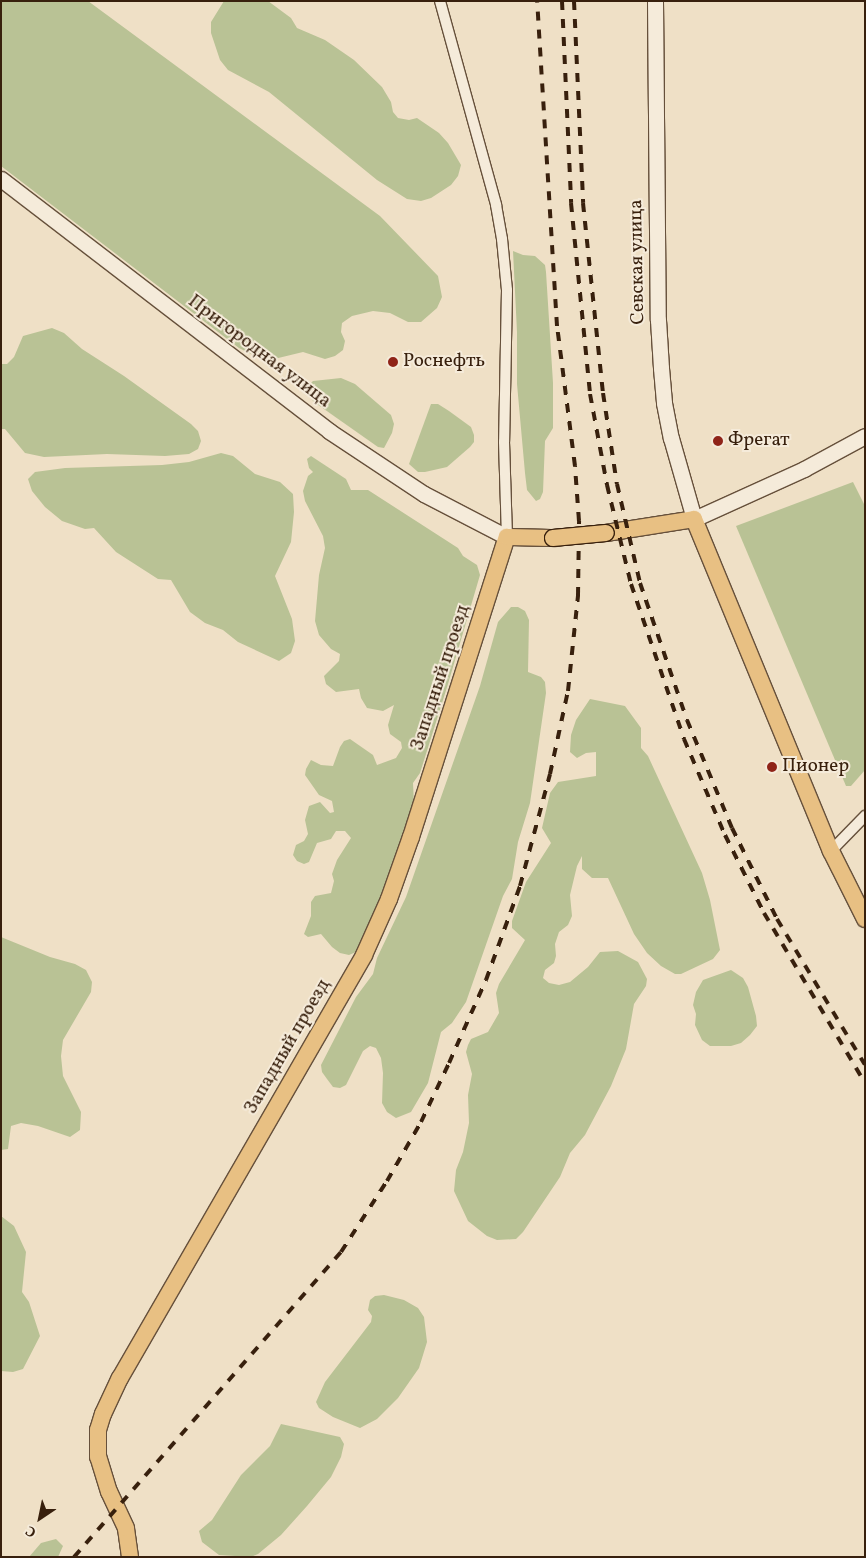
<!DOCTYPE html>
<html>
<head>
<meta charset="utf-8">
<style>
  body { margin:0 }
  #map { position:relative; width:866px; height:1558px; overflow:hidden; background:#efe0c6; font-family:Vollkorn,serif }
  div>[style] { position:absolute }
  .green>* { inset:0; background:#b9c295 }
  .roads { filter:drop-shadow(1px 0 #66503b) drop-shadow(-1px 0 #66503b) drop-shadow(0 1px #66503b) drop-shadow(0 -1px #66503b) }
  .street>* { height:10px; margin:-5px; padding:0 5px; transform-origin:5px; border-radius:5px; background:#f5ebda }
  .secondary>* { height:15px; margin:-7.5px; padding:0 7.5px; transform-origin:7.5px; border-radius:7.5px; background:#f5ebda }
  .primary>* { height:16px; margin:-8px; padding:0 8px; transform-origin:8px; border-radius:8px; background:#e8c083 }
  .rail>* { height:4px; margin-top:-2px; transform-origin:0; background:repeating-linear-gradient(90deg,#38200d 0 9px,transparent 0 18px) }
  .bridges { filter:drop-shadow(1px 0 #38200d) drop-shadow(-1px 0 #38200d) drop-shadow(0 1px #38200d) drop-shadow(0 -1px #38200d) }
  .primary-bridge>* { height:16px; margin:-8px; padding:0 8px; transform-origin:8px; border-radius:8px; background:#e8c083 }
  .dots>* { width:14px; height:14px; translate:-50% -50%; box-sizing:border-box; border:2px solid #f5ebda; border-radius:50% }
  span { translate:-50% -50%; white-space:nowrap; text-align:center; line-height:1.15; -webkit-text-stroke:4px #f5ebda; paint-order:stroke }
  .street-label { font-size:19px; color:#38200d }
  .poi-label { font-size:19px; color:#38200d }
  .left { translate:0 -50%; text-align:left }
  .frame { position:absolute; inset:0; border:2px solid #38200d; pointer-events:none }
  .north { position:absolute; left:15px; top:1493px; width:50px; height:50px; -webkit-text-stroke:4px #f5ebda; paint-order:stroke; rotate:214deg; font-size:14px; font-weight:700; line-height:20px; text-align:center; color:#38200d }
  .north::after { content:''; display:block; margin:auto; width:18px; height:22px; background:#38200d; clip-path:polygon(50% 0,100% 100%,50% 72%,0 100%) }
</style>
</head>
<body>
<div id="map">
  <div class="green">
    <i style="clip-path:polygon(1px 1px,88px 1px,380px 216px,438px 276px,442px 297px,437px 308px,421px 322px,408px 322px,390px 313px,373px 311px,352px 316px,342px 323px,341px 332px,345px 341px,343px 350px,335px 356px,325px 359px,303px 352px,270px 360px,259px 358px,239px 348px,1px 166px)"></i>
    <i style="clip-path:polygon(224px 1px,268px 1px,291px 18px,297px 28px,325px 40px,354px 60px,382px 87px,391px 102px,393px 112px,398px 118px,409px 120px,417px 118px,439px 133px,448px 143px,461px 165px,458px 176px,451px 185px,431px 198px,421px 201px,407px 199px,377px 180px,269px 92px,228px 70px,220px 60px,211px 33px,211px 22px)"></i>
    <i style="clip-path:polygon(513px 251px,523px 255px,535px 256px,545px 265px,546px 272px,553px 383px,553px 428px,545px 441px,543px 492px,540px 499px,536px 501px,527px 490px,525px 473px,517px 384px,517px 332px)"></i>
    <i style="clip-path:polygon(52px 328px,64px 333px,82px 349px,124px 376px,191px 424px,198px 431px,201px 441px,198px 449px,189px 454px,165px 456px,107px 454px,44px 457px,25px 453px,5px 429px,1px 429px,1px 364px,7px 364px,14px 357px,23px 336px)"></i>
    <i style="clip-path:polygon(341px 378px,355px 384px,391px 415px,394px 424px,392px 433px,384px 448px,378px 447px,314px 402px,304px 390px,313px 381px)"></i>
    <i style="clip-path:polygon(431px 404px,438px 404px,449px 411px,471px 427px,474px 435px,474px 442px,470px 447px,447px 467px,425px 472px,418px 472px,409px 464px)"></i>
    <i style="clip-path:polygon(221px 453px,233px 456px,255px 474px,280px 482px,293px 494px,294px 512px,291px 542px,275px 576px,292px 619px,295px 641px,291px 653px,279px 661px,238px 642px,223px 630px,205px 623px,190px 612px,171px 580px,158px 579px,116px 552px,94px 528px,85px 529px,62px 521px,45px 507px,32px 491px,28px 479px,35px 472px,65px 468px,162px 465px,189px 462px)"></i>
    <i style="clip-path:polygon(311px 456px,346px 479px,351px 490px,368px 490px,458px 548px,463px 556px,477px 565px,480px 575px,448px 684px,420px 773px,413px 783px,414px 804px,394px 867px,366px 935px,356px 952px,349px 955px,340px 953px,332px 947px,321px 934px,308px 937px,304px 934px,311px 916px,311px 902px,315px 896px,331px 893px,334px 881px,332px 874px,337px 860px,351px 838px,345px 831px,336px 831px,331px 839px,317px 843px,309px 862px,304px 864px,297px 861px,293px 855px,296px 845px,304px 841px,308px 834px,305px 820px,309px 806px,320px 802px,330px 813px,334px 812px,332px 801px,319px 795px,305px 775px,306px 769px,311px 760px,321px 765px,333px 766px,340px 747px,344px 741px,350px 739px,373px 755px,377px 765px,396px 758px,402px 748px,401px 742px,390px 734px,388px 725px,394px 705px,383px 711px,367px 708px,361px 698px,359px 689px,336px 692px,326px 684px,324px 676px,339px 661px,340px 654px,331px 649px,319px 635px,315px 621px,319px 575px,325px 548px,323px 536px,305px 501px,303px 491px,308px 476px,313px 472px,309px 468px,307px 459px)"></i>
    <i style="clip-path:polygon(853px 482px,865px 506px,865px 770px,851px 786px,846px 786px,736px 526px)"></i>
    <i style="clip-path:polygon(511px 607px,518px 607px,525px 611px,529px 620px,528px 672px,541px 677px,545px 682px,546px 693px,530px 803px,518px 842px,512px 879px,503px 896px,466px 1002px,452px 1023px,441px 1032px,428px 1083px,411px 1112px,396px 1118px,387px 1112px,382px 1103px,383px 1073px,381px 1058px,376px 1048px,370px 1046px,363px 1051px,346px 1085px,340px 1088px,333px 1087px,327px 1079px,322px 1072px,321px 1065px,356px 997px,373px 974px,377px 958px,406px 897px,480px 686px,498px 622px)"></i>
    <i style="clip-path:polygon(590px 699px,625px 706px,641px 728px,641px 748px,648px 756px,702px 873px,710px 900px,720px 950px,713px 959px,681px 974px,675px 974px,661px 966px,647px 953px,634px 934px,608px 878px,592px 878px,582px 869px,582px 856px,577px 866px,570px 895px,572px 916px,568px 925px,559px 932px,555px 944px,556px 956px,554px 963px,545px 970px,543px 978px,549px 983px,559px 985px,570px 982px,588px 967px,600px 952px,618px 951px,638px 962px,647px 979px,646px 986px,634px 1004px,626px 1049px,611px 1086px,585px 1135px,570px 1153px,560px 1177px,523px 1232px,516px 1239px,497px 1240px,487px 1236px,468px 1221px,454px 1191px,456px 1170px,463px 1152px,469px 1123px,468px 1095px,472px 1074px,466px 1052px,468px 1045px,471px 1039px,488px 1032px,499px 1013px,496px 993px,499px 984px,525px 940px,512px 928px,512px 921px,526px 882px,551px 843px,542px 828px,550px 793px,558px 782px,596px 776px,596px 752px,586px 753px,577px 758px,570px 752px,571px 735px,576px 720px)"></i>
    <i style="clip-path:polygon(1px 937px,50px 957px,75px 964px,86px 970px,92px 982px,91px 992px,63px 1040px,61px 1056px,63px 1076px,81px 1112px,80px 1130px,70px 1137px,38px 1126px,21px 1123px,11px 1126px,8px 1149px,1px 1150px)"></i>
    <i style="clip-path:polygon(731px 970px,743px 978px,748px 987px,756px 1016px,757px 1026px,750px 1035px,741px 1043px,731px 1046px,710px 1046px,702px 1040px,695px 1025px,696px 1014px,693px 1005px,696px 992px,703px 980px)"></i>
    <i style="clip-path:polygon(1px 1216px,14px 1226px,26px 1252px,22px 1292px,29px 1302px,40px 1336px,23px 1369px,13px 1372px,1px 1371px)"></i>
    <i style="clip-path:polygon(384px 1295px,404px 1300px,418px 1308px,424px 1317px,427px 1342px,419px 1368px,398px 1398px,377px 1419px,360px 1428px,333px 1417px,319px 1408px,316px 1402px,325px 1382px,371px 1322px,372px 1316px,368px 1310px,370px 1300px,375px 1296px)"></i>
    <i style="clip-path:polygon(281px 1424px,340px 1437px,344px 1444px,341px 1457px,331px 1477px,307px 1506px,281px 1535px,258px 1554px,251px 1557px,219px 1555px,202px 1542px,199px 1531px,212px 1520px,241px 1475px,270px 1446px)"></i>
    <i style="clip-path:polygon(56px 1539px,63px 1546px,58px 1557px,29px 1557px,41px 1543px)"></i>
  </div>
  <div class="roads">
    <div class="street">
      <i style="left:440px;top:1px;width:212px;rotate:74.6deg"></i>
      <i style="left:496px;top:205px;width:35px;rotate:80deg"></i>
      <i style="left:502px;top:239px;width:51px;rotate:84.4deg"></i>
      <i style="left:507px;top:290px;width:152px;rotate:91.1deg"></i>
      <i style="left:504px;top:442px;width:95px;rotate:88.2deg"></i>
      <i style="left:831px;top:851px;width:49px;rotate:-45.8deg"></i>
    </div>
    <div class="secondary">
      <i style="left:655px;top:1px;width:319px;rotate:89.5deg"></i>
      <i style="left:658px;top:320px;width:48px;rotate:86.4deg"></i>
      <i style="left:661px;top:368px;width:35px;rotate:85deg"></i>
      <i style="left:664px;top:403px;width:36px;rotate:79deg"></i>
      <i style="left:671px;top:438px;width:84px;rotate:74.1deg"></i>
      <i style="left:694px;top:519px;width:121px;rotate:-24.4deg"></i>
      <i style="left:804px;top:469px;width:69px;rotate:-28.4deg"></i>
      <i style="left:1px;top:179px;width:414px;rotate:37.5deg"></i>
      <i style="left:329px;top:431px;width:114px;rotate:33.6deg"></i>
      <i style="left:424px;top:494px;width:93px;rotate:27.4deg"></i>
    </div>
    <div class="primary">
      <i style="left:606px;top:533px;width:89px;rotate:-9deg"></i>
      <i style="left:694px;top:519px;width:359px;rotate:67.6deg"></i>
      <i style="left:831px;top:851px;width:76px;rotate:63.4deg"></i>
      <i style="left:130px;top:1557px;width:29px;rotate:-98deg"></i>
      <i style="left:126px;top:1528px;width:40px;rotate:-115deg"></i>
      <i style="left:109px;top:1492px;width:37px;rotate:-107deg"></i>
      <i style="left:98px;top:1457px;width:27px;rotate:-90deg"></i>
      <i style="left:98px;top:1430px;width:17px;rotate:-73deg"></i>
      <i style="left:103px;top:1414px;width:40px;rotate:-65deg"></i>
      <i style="left:120px;top:1378px;width:488px;rotate:-60deg"></i>
      <i style="left:364px;top:955px;width:61px;rotate:-65.9deg"></i>
      <i style="left:389px;top:899px;width:66px;rotate:-70.5deg"></i>
      <i style="left:411px;top:837px;width:315px;rotate:-72.3deg"></i>
      <i style="left:507px;top:537px;width:46px;rotate:1.2deg"></i>
    </div>
  </div>
  <div class="rail">
    <i style="left:562px;top:1px;width:202px;rotate:87.4deg"></i>
    <i style="left:571px;top:203px;width:192px;rotate:84.3deg"></i>
    <i style="left:590px;top:394px;width:93px;rotate:79.4deg"></i>
    <i style="left:607px;top:485px;width:102px;rotate:76.4deg"></i>
    <i style="left:631px;top:584px;width:164px;rotate:71.1deg"></i>
    <i style="left:684px;top:739px;width:104px;rotate:66.9deg"></i>
    <i style="left:725px;top:835px;width:87px;rotate:63.4deg"></i>
    <i style="left:764px;top:913px;width:198px;rotate:59.3deg"></i>
    <i style="left:574px;top:1px;width:202px;rotate:87.4deg"></i>
    <i style="left:583px;top:203px;width:191px;rotate:84deg"></i>
    <i style="left:603px;top:393px;width:92px;rotate:81.3deg"></i>
    <i style="left:617px;top:484px;width:102px;rotate:76.9deg"></i>
    <i style="left:640px;top:583px;width:145px;rotate:71.1deg"></i>
    <i style="left:687px;top:720px;width:117px;rotate:67.4deg"></i>
    <i style="left:732px;top:828px;width:102px;rotate:63.7deg"></i>
    <i style="left:777px;top:919px;width:170px;rotate:58.9deg"></i>
    <i style="left:74px;top:1557px;width:405px;rotate:-48.8deg"></i>
    <i style="left:341px;top:1252px;width:85px;rotate:-57.1deg"></i>
    <i style="left:387px;top:1181px;width:68px;rotate:-60deg"></i>
    <i style="left:421px;top:1122px;width:65px;rotate:-64.6deg"></i>
    <i style="left:449px;top:1063px;width:91px;rotate:-66deg"></i>
    <i style="left:486px;top:980px;width:100px;rotate:-70.1deg"></i>
    <i style="left:520px;top:886px;width:116px;rotate:-75deg"></i>
    <i style="left:550px;top:774px;width:85px;rotate:-77.8deg"></i>
    <i style="left:568px;top:691px;width:96px;rotate:-84deg"></i>
    <i style="left:578px;top:596px;width:75px;rotate:-89.2deg"></i>
    <i style="left:579px;top:521px;width:55px;rotate:-94.2deg"></i>
    <i style="left:575px;top:466px;width:141px;rotate:-97.3deg"></i>
    <i style="left:557px;top:326px;width:326px;rotate:-93.5deg"></i>
  </div>
  <div class="bridges">
    <div class="primary-bridge">
      <i style="left:553px;top:538px;width:53px;rotate:-5.4deg"></i>
    </div>
  </div>
  <div class="dots">
    <i style="left:393px;top:362px;background:#8f2418"></i>
    <i style="left:718px;top:441px;background:#8f2418"></i>
    <i style="left:772px;top:767px;background:#8f2418"></i>
  </div>
  <div class="street-label">
    <span style="left:638px;top:262px;rotate:-91deg">Севская улица</span>
    <span style="left:259px;top:352px;rotate:37deg">Пригородная улица</span>
    <span style="left:441px;top:678px;rotate:-72deg">Западный проезд</span>
    <span style="left:288px;top:1047px;rotate:-60deg">Западный проезд</span>
  </div>
  <div class="poi-label">
    <span class="left" style="left:403px;top:362px">Роснефть</span>
    <span class="left" style="left:728px;top:441px">Фрегат</span>
    <span class="left" style="left:782px;top:767px">Пионер</span>
  </div>
  <div class="frame"></div>
  <div class="north">С</div>
</div>
</body>
</html>
